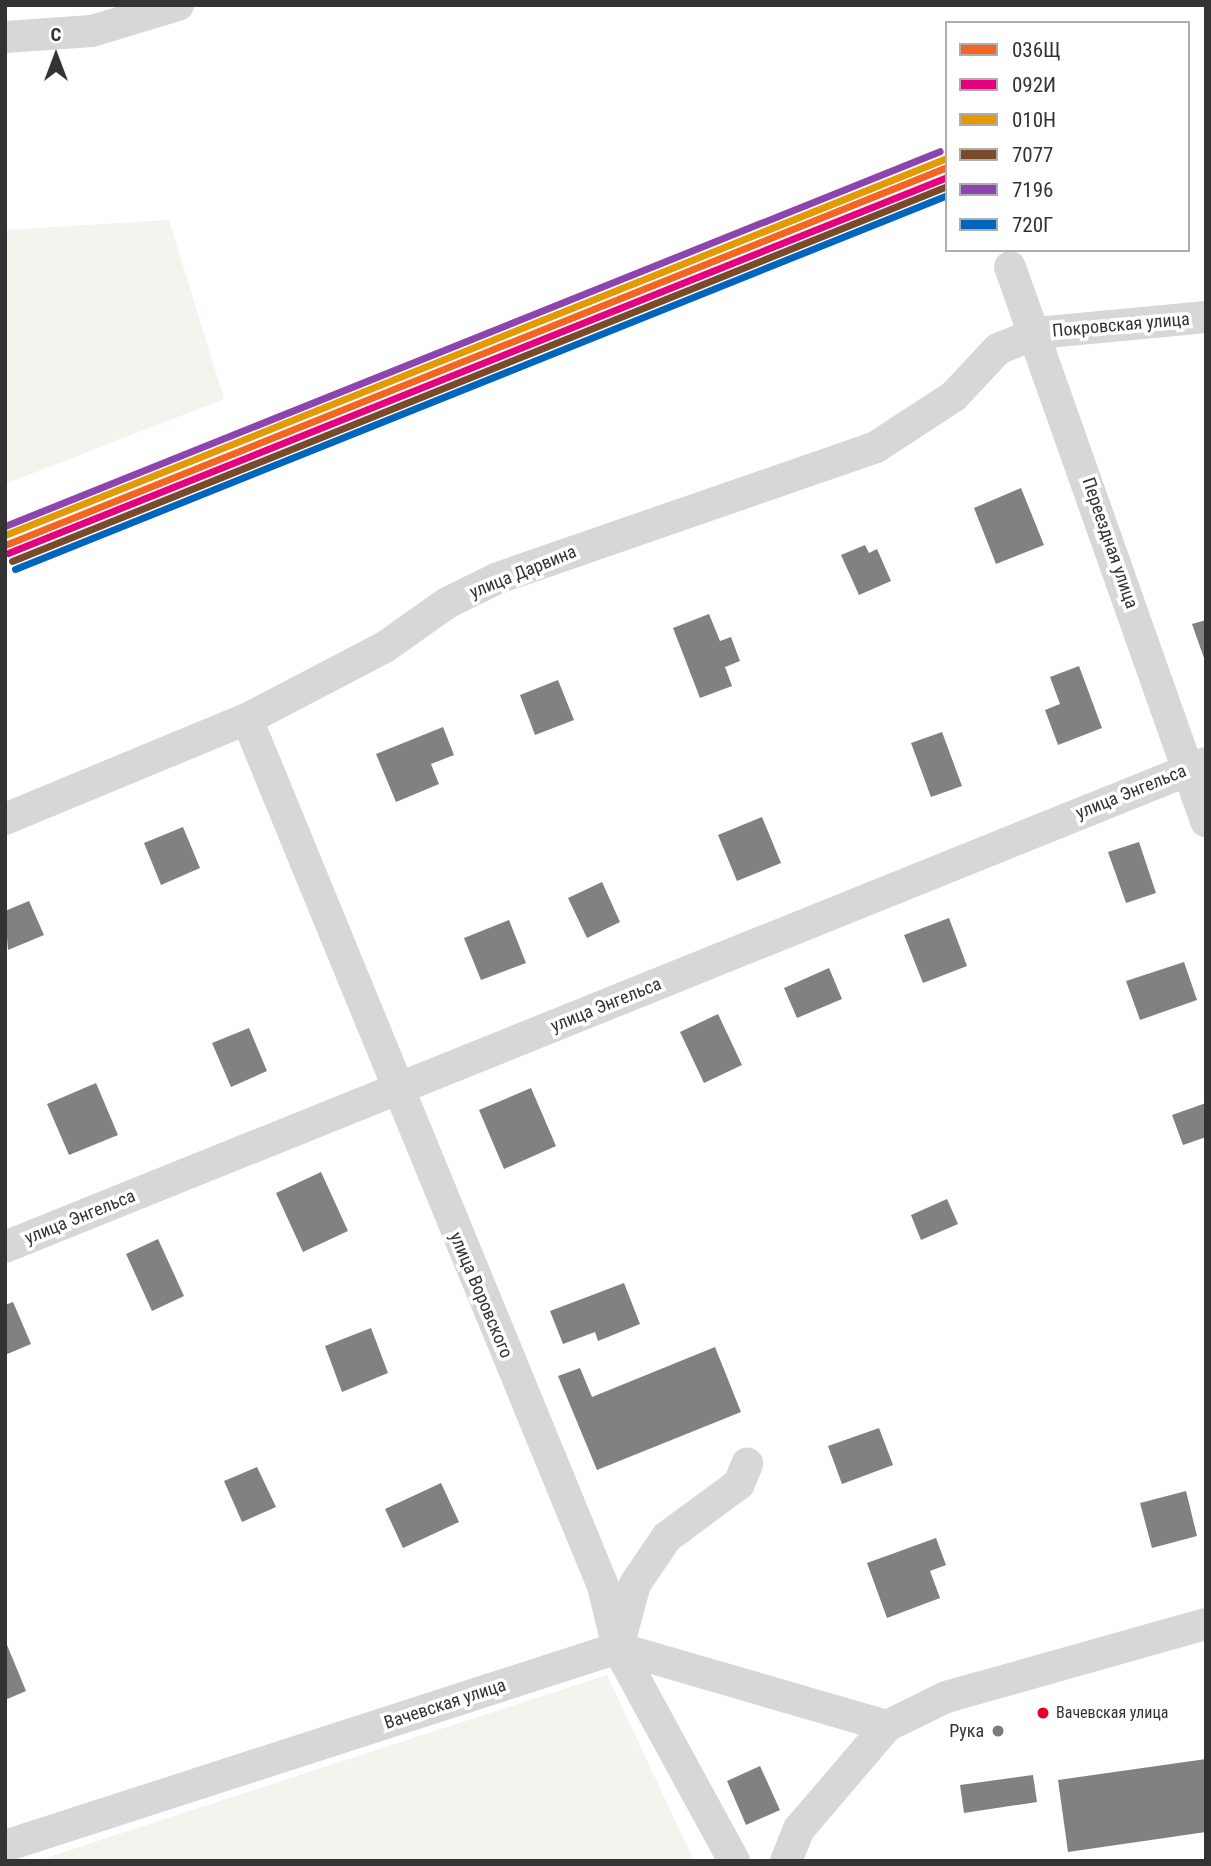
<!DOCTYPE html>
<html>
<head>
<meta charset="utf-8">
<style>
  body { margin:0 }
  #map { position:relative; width:1211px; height:1866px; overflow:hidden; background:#fff; font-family:"Roboto Condensed",sans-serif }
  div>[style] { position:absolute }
  .green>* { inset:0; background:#f1f5ed }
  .building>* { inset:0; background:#818181 }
  .minor>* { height:32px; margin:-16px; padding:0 16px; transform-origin:16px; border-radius:16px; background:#d7d7d7 }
  .rail-1>* { height:7px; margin:-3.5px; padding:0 3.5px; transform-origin:3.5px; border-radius:3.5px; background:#f26522 }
  .rail-2>* { height:7px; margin:-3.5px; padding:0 3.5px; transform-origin:3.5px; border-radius:3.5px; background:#e5007d }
  .rail-3>* { height:7px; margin:-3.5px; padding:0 3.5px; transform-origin:3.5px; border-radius:3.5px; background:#e39a05 }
  .rail-4>* { height:7px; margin:-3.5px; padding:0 3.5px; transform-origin:3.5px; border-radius:3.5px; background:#7a4b2a }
  .rail-5>* { height:7px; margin:-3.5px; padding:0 3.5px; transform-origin:3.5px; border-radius:3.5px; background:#8e44ad }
  .rail-6>* { height:7px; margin:-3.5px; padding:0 3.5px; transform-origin:3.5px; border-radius:3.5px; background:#0065bd }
  .dots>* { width:19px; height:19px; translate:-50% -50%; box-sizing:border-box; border:4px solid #fff; border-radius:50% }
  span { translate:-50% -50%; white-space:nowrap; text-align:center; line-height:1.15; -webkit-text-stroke:7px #fff; paint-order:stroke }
  .bus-label { font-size:16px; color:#333 }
  .left { translate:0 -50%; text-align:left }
  .street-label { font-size:18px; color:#333 }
  .poi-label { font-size:18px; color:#333 }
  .right { translate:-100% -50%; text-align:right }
  .frame { position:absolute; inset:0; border:7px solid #333; pointer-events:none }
  .legend { position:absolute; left:945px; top:21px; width:245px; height:231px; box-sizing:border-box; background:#fff; border:2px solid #adadad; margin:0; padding:9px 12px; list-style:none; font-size:21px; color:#333 }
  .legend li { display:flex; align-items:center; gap:14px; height:35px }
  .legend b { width:35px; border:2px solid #adadad }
  .north { position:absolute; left:21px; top:21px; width:70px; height:70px; -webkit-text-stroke:5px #fff; paint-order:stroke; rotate:0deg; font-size:19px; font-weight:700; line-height:28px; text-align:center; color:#333 }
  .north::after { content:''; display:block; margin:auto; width:24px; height:32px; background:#333; clip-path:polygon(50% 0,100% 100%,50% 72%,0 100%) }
</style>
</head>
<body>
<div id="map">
  <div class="green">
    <i style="clip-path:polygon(169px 220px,224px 399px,5px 484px,5px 230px)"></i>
    <i style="clip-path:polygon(607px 1675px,694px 1861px,38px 1861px,79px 1847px)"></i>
  </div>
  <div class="building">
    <i style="clip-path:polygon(1021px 488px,1044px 545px,996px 564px,974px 508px)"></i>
    <i style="clip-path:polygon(865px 545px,869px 553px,877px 549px,891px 581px,859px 595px,841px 555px)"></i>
    <i style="clip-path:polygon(709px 614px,720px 641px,731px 637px,740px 661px,725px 667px,732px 686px,700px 698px,673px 628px)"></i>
    <i style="clip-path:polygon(1206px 620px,1206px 661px,1205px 661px,1192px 624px)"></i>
    <i style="clip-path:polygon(1079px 666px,1102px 728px,1058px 745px,1045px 710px,1060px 704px,1050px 677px)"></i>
    <i style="clip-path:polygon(558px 680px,574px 720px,535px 735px,520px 695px)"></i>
    <i style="clip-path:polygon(443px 727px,454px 755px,431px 764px,439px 784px,396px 802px,376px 754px)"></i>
    <i style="clip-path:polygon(942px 732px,962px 786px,931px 797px,911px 743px)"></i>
    <i style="clip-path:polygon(762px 817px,781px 863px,737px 881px,718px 835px)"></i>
    <i style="clip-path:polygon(183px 827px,200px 868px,161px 885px,144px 843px)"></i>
    <i style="clip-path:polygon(1139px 842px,1156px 893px,1126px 903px,1108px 852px)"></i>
    <i style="clip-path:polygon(602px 882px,620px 922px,587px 938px,568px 898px)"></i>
    <i style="clip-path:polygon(29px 901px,44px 935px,8px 950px,5px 911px)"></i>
    <i style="clip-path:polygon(949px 918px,967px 966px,923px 983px,904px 935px)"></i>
    <i style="clip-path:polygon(509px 920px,526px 963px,481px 980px,464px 938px)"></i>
    <i style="clip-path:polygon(1184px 962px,1197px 1000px,1140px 1020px,1126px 981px)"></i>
    <i style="clip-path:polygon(829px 968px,842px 999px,797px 1018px,784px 988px)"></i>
    <i style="clip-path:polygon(718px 1014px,742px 1065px,704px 1083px,680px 1032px)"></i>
    <i style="clip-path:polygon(249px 1028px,267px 1071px,231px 1087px,212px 1043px)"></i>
    <i style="clip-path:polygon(96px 1083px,118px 1135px,69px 1155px,47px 1104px)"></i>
    <i style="clip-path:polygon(531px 1088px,556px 1146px,504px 1169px,479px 1110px)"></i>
    <i style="clip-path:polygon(1206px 1103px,1206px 1137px,1183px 1145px,1172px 1115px)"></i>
    <i style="clip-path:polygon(321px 1172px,348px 1231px,303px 1252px,276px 1193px)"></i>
    <i style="clip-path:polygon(947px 1199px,958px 1224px,921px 1240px,911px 1215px)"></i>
    <i style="clip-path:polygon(158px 1239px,184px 1296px,152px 1311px,126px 1254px)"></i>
    <i style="clip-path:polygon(624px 1283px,640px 1324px,598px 1341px,595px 1332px,563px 1344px,550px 1311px)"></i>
    <i style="clip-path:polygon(13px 1302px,31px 1344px,5px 1355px,5px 1305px)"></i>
    <i style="clip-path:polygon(371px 1328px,388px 1373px,342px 1392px,325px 1346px)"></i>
    <i style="clip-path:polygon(715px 1347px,741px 1412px,597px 1470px,558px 1376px,580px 1368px,592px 1397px)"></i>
    <i style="clip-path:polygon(879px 1428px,893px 1465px,842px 1484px,828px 1446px)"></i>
    <i style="clip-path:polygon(257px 1467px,276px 1507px,242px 1522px,224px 1481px)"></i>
    <i style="clip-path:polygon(441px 1483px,459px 1522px,403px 1548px,385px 1509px)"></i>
    <i style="clip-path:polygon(1186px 1491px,1197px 1536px,1152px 1548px,1140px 1503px)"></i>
    <i style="clip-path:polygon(936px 1538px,946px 1565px,930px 1571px,940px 1598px,887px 1618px,867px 1563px)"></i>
    <i style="clip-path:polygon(5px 1640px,26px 1691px,5px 1700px)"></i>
    <i style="clip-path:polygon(1206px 1759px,1206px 1832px,1068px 1852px,1058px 1780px)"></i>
    <i style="clip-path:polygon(760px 1766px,780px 1810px,746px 1825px,727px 1781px)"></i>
    <i style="clip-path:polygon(1033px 1775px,1037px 1802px,964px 1813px,960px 1785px)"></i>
  </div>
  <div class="minor">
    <i style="left:5px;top:37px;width:87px;rotate:-3.9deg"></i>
    <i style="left:92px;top:31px;width:90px;rotate:-16.8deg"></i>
    <i style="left:1010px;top:267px;width:588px;rotate:70.52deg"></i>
    <i style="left:247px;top:719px;width:937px;rotate:67.68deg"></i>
    <i style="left:603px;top:1586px;width:64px;rotate:76.4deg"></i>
    <i style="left:618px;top:1648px;width:243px;rotate:61.4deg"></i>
    <i style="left:5px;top:819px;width:262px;rotate:-22.5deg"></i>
    <i style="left:247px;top:719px;width:156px;rotate:-27.6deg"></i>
    <i style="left:385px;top:647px;width:76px;rotate:-35.4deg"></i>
    <i style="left:447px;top:603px;width:57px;rotate:-26.1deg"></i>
    <i style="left:498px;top:578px;width:400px;rotate:-19.1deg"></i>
    <i style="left:876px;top:447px;width:93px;rotate:-33.2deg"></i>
    <i style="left:954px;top:396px;width:64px;rotate:-46.9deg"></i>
    <i style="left:998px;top:349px;width:42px;rotate:-22.3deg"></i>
    <i style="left:1037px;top:333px;width:170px;rotate:-5.4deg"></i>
    <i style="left:5px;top:1247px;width:1295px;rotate:-21.95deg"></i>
    <i style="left:619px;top:1643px;width:61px;rotate:-74.8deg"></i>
    <i style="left:635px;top:1584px;width:57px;rotate:-55.8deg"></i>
    <i style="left:667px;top:1537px;width:89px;rotate:-36.4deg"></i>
    <i style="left:739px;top:1484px;width:22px;rotate:-68deg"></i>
    <i style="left:5px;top:1846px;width:644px;rotate:-17.9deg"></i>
    <i style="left:618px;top:1648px;width:280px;rotate:16.2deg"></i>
    <i style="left:786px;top:1861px;width:35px;rotate:-68deg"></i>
    <i style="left:799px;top:1829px;width:135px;rotate:-49.5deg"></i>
    <i style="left:887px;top:1726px;width:66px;rotate:-26.2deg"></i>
    <i style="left:946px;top:1697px;width:270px;rotate:-15.7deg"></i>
  </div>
  <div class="rail-1">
    <i style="left:5px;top:545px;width:1015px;rotate:-21.86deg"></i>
  </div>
  <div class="rail-2">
    <i style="left:8px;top:553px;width:1011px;rotate:-21.82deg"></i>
  </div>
  <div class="rail-3">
    <i style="left:5px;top:535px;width:1011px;rotate:-21.82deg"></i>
  </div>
  <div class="rail-4">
    <i style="left:12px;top:561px;width:1007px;rotate:-21.85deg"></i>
  </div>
  <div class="rail-5">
    <i style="left:5px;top:526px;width:1007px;rotate:-21.85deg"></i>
  </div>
  <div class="rail-6">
    <i style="left:15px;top:569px;width:1004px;rotate:-21.86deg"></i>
  </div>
  <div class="dots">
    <i style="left:1043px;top:1713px;background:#e4002b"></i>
    <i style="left:998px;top:1731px;background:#7a7a7a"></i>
  </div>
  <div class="bus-label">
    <span class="left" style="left:1056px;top:1713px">Вачевская улица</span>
  </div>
  <div class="street-label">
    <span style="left:1121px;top:325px;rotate:-5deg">Покровская улица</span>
    <span style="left:1110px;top:543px;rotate:71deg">Переездная улица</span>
    <span style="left:523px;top:572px;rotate:-22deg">улица Дарвина</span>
    <span style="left:1131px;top:792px;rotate:-22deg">улица Энгельса</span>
    <span style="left:606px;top:1005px;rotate:-22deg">улица Энгельса</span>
    <span style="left:80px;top:1217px;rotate:-22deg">улица Энгельса</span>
    <span style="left:481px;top:1295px;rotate:67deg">улица Воровского</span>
    <span style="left:445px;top:1704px;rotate:-18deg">Вачевская улица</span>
  </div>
  <div class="poi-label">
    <span class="right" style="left:984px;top:1731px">Рука</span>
  </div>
  <div class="frame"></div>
  <ul class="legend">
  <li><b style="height:9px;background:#f26522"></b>036Щ</li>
  <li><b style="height:9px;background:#e5007d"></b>092И</li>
  <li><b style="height:9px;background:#e39a05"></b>010Н</li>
  <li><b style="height:9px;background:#7a4b2a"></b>7077</li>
  <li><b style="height:9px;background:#8e44ad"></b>7196</li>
  <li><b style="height:9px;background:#0065bd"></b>720Г</li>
  </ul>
  <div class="north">С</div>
</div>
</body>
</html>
